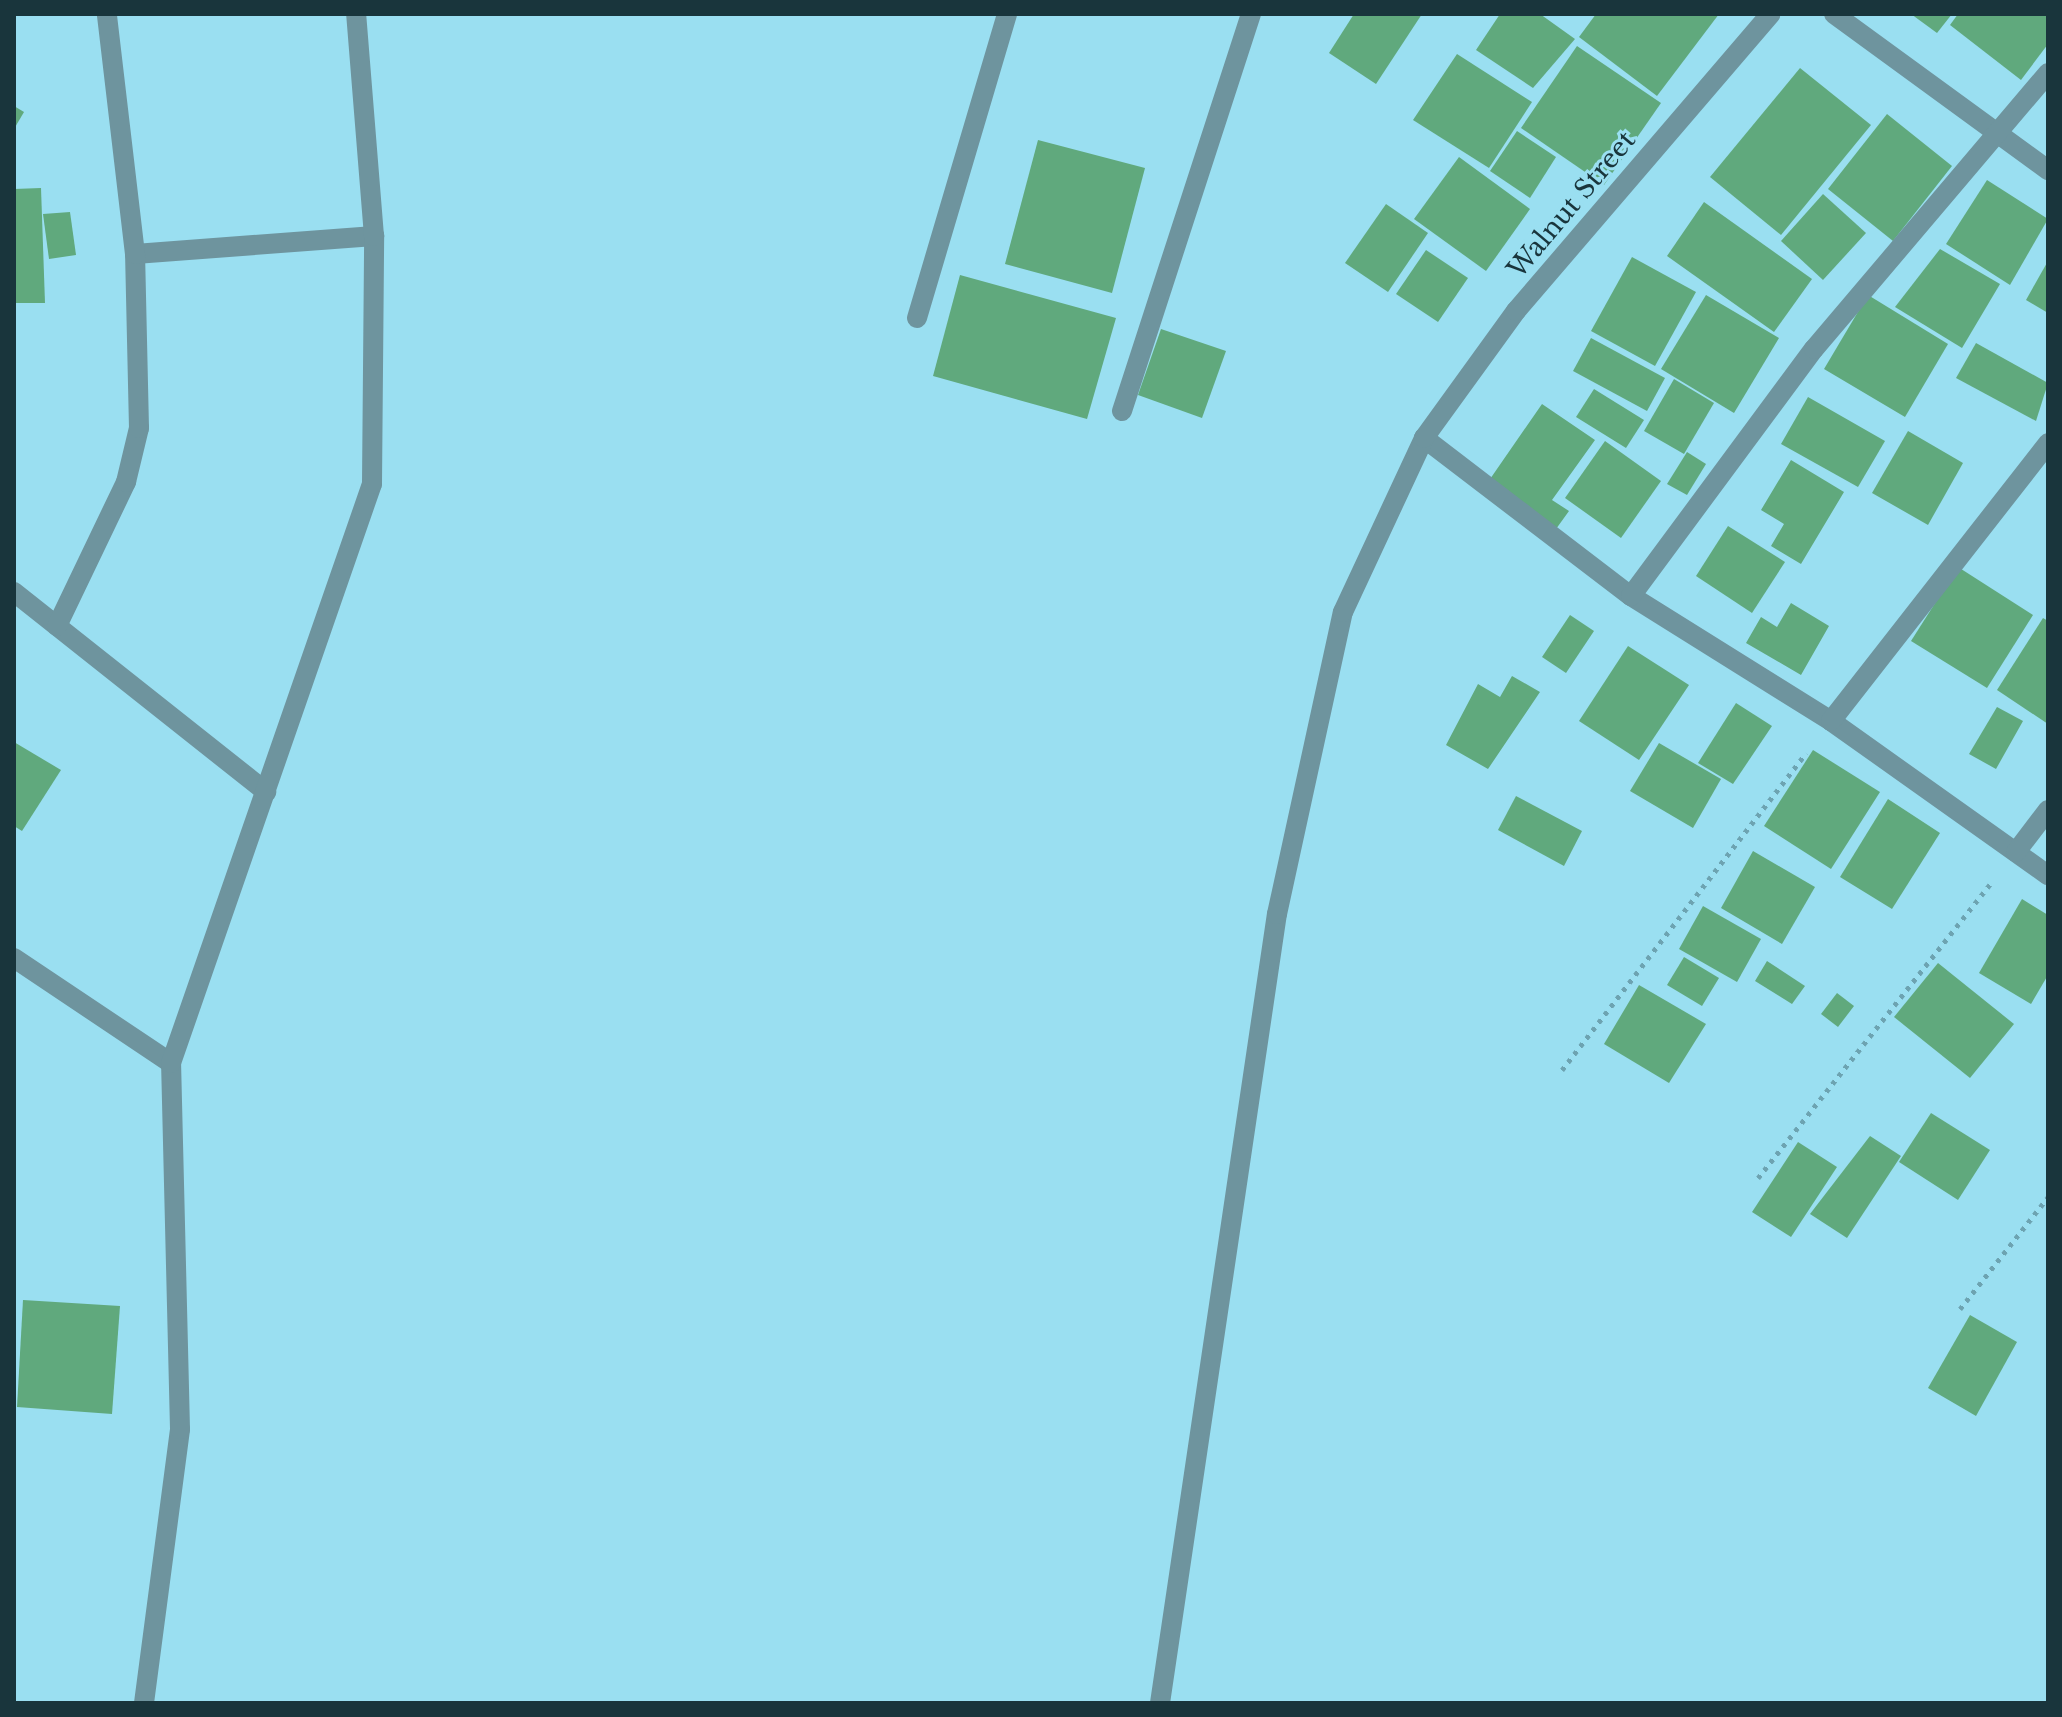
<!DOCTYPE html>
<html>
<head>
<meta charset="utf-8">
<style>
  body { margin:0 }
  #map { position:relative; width:2062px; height:1717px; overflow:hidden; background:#9adff1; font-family:"Libre Baskerville",serif }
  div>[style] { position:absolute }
  .building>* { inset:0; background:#60a97d }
  .path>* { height:5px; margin-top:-2.5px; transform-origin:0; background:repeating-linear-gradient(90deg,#6da3b1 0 4px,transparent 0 10px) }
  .minor>* { height:20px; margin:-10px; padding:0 10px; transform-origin:10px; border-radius:10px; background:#6e949e }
  .tertiary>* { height:20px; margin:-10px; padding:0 10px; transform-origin:10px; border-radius:10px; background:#6e949e }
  span { translate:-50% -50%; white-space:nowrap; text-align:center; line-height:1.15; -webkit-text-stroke:6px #9adff1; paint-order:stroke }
  .street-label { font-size:26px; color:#19353c }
  .frame { position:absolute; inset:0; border:16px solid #19353c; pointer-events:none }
</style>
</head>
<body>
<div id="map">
  <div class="building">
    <i style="clip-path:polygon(1354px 14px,1422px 14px,1376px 84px,1329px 53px)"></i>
    <i style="clip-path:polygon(1500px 14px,1540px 14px,1575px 39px,1533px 88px,1476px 50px)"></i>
    <i style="clip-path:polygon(1596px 14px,1719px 14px,1657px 96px,1579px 37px)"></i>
    <i style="clip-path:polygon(1911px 14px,1952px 14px,1937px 33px)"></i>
    <i style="clip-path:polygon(1958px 14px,2048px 14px,2048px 44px,2021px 80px,1950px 25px)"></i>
    <i style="clip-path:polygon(1577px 46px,1661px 103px,1604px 185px,1521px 128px)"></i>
    <i style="clip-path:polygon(1457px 54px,1532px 102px,1489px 168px,1413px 120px)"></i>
    <i style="clip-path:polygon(1800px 68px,1871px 125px,1781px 235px,1710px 177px)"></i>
    <i style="clip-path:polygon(14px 106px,24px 112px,14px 129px)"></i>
    <i style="clip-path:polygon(1887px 114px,1952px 166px,1893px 241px,1828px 189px)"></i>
    <i style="clip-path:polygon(1517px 131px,1556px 157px,1530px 198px,1490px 171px)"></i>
    <i style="clip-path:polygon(1038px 140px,1145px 168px,1112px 293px,1005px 264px)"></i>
    <i style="clip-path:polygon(1459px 157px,1530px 209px,1486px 271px,1414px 219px)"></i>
    <i style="clip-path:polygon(1987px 180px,2048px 219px,2010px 285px,1946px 244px)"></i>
    <i style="clip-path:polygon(41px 188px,45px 303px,14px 303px,14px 189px)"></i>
    <i style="clip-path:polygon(1823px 194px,1866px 233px,1823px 280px,1781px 241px)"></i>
    <i style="clip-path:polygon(1704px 202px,1812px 279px,1774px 332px,1667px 256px)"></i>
    <i style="clip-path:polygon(1386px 204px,1428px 233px,1388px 292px,1345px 263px)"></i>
    <i style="clip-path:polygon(70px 212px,76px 255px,49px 259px,43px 214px)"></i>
    <i style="clip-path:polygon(1940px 249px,2000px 284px,1962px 348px,1895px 307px)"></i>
    <i style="clip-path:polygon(1426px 250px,1468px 278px,1438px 322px,1396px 294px)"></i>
    <i style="clip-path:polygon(1632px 257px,1696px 292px,1655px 366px,1591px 331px)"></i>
    <i style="clip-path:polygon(2048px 261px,2048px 313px,2026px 300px)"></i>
    <i style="clip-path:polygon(960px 275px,1116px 318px,1087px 419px,933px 376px)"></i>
    <i style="clip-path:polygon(1706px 295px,1779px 338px,1734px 413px,1661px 369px)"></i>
    <i style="clip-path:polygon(1868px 295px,1948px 344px,1905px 417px,1824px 369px)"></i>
    <i style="clip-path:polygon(1161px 329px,1226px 351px,1202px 418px,1138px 395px)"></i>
    <i style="clip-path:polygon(1591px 338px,1665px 378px,1647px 411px,1573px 371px)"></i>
    <i style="clip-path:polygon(1976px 343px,2048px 383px,2036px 421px,1956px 378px)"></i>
    <i style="clip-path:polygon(1674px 379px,1714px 403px,1684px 454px,1644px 431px)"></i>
    <i style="clip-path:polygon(1594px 389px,1644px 420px,1626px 448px,1576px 417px)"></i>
    <i style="clip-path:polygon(1808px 397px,1885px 441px,1858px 487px,1781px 444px)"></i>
    <i style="clip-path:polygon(1542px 404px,1595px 440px,1552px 500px,1569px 511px,1556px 529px,1488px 482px)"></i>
    <i style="clip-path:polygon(1908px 431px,1963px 463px,1928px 525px,1872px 493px)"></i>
    <i style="clip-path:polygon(1605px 441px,1661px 481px,1621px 538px,1565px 498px)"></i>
    <i style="clip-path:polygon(1687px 452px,1706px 464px,1687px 495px,1667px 484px)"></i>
    <i style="clip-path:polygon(1791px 460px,1844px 492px,1801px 564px,1771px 546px,1784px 524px,1761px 510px)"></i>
    <i style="clip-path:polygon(1728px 526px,1785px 562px,1752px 613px,1696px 576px)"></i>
    <i style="clip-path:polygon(1958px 567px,2033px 615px,1987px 688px,1911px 641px)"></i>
    <i style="clip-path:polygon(1791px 603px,1829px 626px,1801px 675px,1746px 643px,1761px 617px,1777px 627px)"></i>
    <i style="clip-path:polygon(1570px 615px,1594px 631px,1566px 673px,1542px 657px)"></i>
    <i style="clip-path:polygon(2043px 618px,2048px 621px,2048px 724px,1997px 690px)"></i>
    <i style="clip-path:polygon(1628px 646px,1689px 685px,1639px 760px,1579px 721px)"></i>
    <i style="clip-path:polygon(1512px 676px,1540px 692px,1488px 769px,1446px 745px,1478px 684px,1500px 697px)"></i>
    <i style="clip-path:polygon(1736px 703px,1772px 726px,1733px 784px,1698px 763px)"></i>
    <i style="clip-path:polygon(1997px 707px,2023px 721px,1996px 769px,1969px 754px)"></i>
    <i style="clip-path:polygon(14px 742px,61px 770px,22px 831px,14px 826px)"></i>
    <i style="clip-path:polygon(1659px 743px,1721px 779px,1693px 828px,1630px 791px)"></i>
    <i style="clip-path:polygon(1813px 750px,1880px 792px,1831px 869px,1764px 826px)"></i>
    <i style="clip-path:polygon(1516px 796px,1582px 831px,1564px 866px,1498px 830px)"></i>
    <i style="clip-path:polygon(1888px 799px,1940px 833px,1892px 909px,1840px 877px)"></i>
    <i style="clip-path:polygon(1753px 851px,1815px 887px,1782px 944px,1721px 908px)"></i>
    <i style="clip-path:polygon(2022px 899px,2048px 915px,2048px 975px,2031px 1004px,1979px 973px)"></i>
    <i style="clip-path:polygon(1703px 906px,1761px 939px,1737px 982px,1679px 949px)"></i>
    <i style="clip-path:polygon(1684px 957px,1719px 978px,1702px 1006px,1667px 985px)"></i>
    <i style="clip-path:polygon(1767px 961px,1805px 986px,1792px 1004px,1755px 981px)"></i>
    <i style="clip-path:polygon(1938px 963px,2014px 1024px,1970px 1078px,1894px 1017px)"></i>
    <i style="clip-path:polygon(1639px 985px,1706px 1024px,1669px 1083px,1604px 1044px)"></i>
    <i style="clip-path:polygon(1837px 993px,1854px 1006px,1838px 1027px,1821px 1014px)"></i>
    <i style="clip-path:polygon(1931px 1113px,1990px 1150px,1958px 1200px,1899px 1162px)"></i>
    <i style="clip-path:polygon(1870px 1136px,1901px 1156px,1847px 1238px,1810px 1214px)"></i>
    <i style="clip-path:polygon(1798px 1142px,1837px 1167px,1791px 1237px,1752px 1212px)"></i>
    <i style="clip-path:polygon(23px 1300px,120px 1306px,112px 1414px,17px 1407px)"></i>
    <i style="clip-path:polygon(1970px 1315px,2017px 1342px,1976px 1416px,1928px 1388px)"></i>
  </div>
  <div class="path">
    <i style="left:1562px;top:1070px;width:400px;rotate:-52.4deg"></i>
    <i style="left:1758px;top:1178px;width:375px;rotate:-51.7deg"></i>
    <i style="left:1960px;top:1309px;width:142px;rotate:-51.8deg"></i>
  </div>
  <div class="minor">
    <i style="left:1834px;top:14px;width:265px;rotate:36.1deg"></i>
    <i style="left:135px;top:254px;width:240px;rotate:-4.3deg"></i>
    <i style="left:917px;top:318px;width:317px;rotate:-73.5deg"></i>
    <i style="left:1122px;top:411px;width:417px;rotate:-72deg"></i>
    <i style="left:1424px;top:438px;width:260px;rotate:37.4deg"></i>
    <i style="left:1631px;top:596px;width:236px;rotate:32deg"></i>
    <i style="left:1831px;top:721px;width:266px;rotate:35.4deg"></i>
    <i style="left:14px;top:592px;width:322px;rotate:38.4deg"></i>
    <i style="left:1631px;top:596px;width:307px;rotate:-53.5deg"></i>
    <i style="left:1814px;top:349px;width:362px;rotate:-49.7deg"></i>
    <i style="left:57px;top:626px;width:160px;rotate:-64.4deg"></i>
    <i style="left:126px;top:482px;width:56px;rotate:-76.5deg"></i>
    <i style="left:139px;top:428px;width:174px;rotate:-91.3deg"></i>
    <i style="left:135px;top:254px;width:242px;rotate:-96.7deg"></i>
    <i style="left:1831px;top:721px;width:353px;rotate:-52deg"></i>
    <i style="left:2016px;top:852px;width:53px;rotate:-52.7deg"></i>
    <i style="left:14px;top:958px;width:189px;rotate:33.8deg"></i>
    <i style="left:144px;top:1703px;width:276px;rotate:-82.5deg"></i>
    <i style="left:180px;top:1429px;width:366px;rotate:-91.4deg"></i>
    <i style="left:171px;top:1063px;width:613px;rotate:-70.86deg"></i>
    <i style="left:372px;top:484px;width:248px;rotate:-89.5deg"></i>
    <i style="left:374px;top:236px;width:223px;rotate:-94.6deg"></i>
  </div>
  <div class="tertiary">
    <i style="left:1160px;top:1703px;width:798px;rotate:-81.57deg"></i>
    <i style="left:1277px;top:914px;width:309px;rotate:-77.7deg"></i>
    <i style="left:1343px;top:612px;width:192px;rotate:-65deg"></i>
    <i style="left:1424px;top:438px;width:157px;rotate:-54.1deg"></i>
    <i style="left:1516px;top:311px;width:391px;rotate:-49.4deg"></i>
  </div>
  <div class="street-label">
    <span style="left:1572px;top:205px;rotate:-50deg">Walnut Street</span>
  </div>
  <div class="frame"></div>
</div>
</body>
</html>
